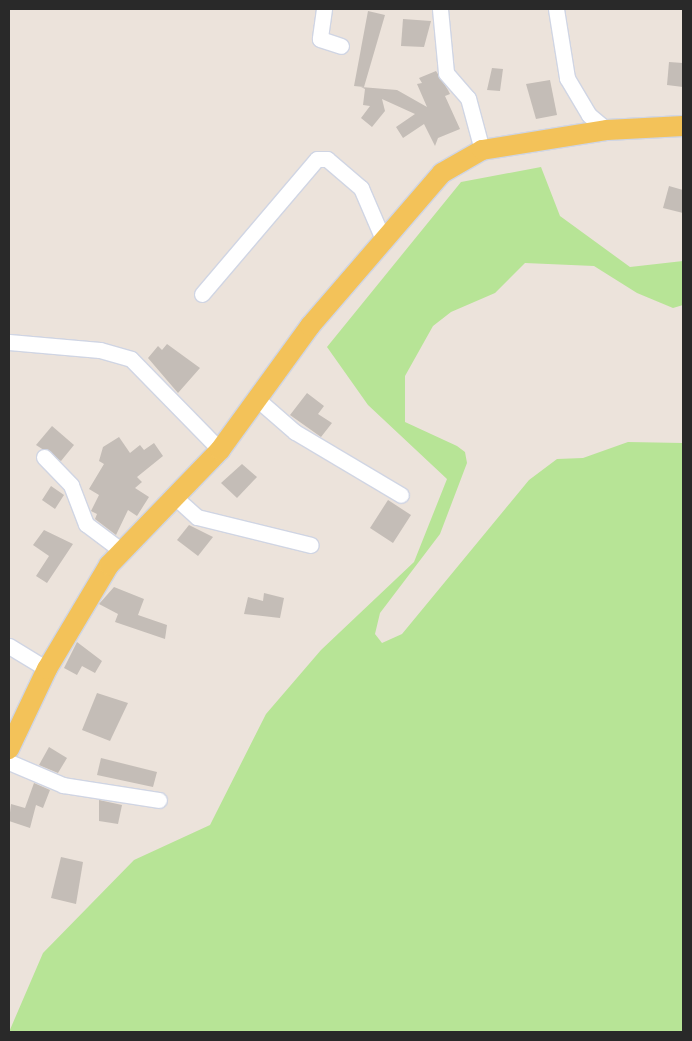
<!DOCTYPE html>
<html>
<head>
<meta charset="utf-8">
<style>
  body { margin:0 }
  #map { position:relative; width:692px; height:1041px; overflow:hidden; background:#ece3db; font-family:"Noto Sans",sans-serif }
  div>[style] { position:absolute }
  .green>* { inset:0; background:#b7e496 }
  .building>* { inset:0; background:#c4bdb7 }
  .roads { filter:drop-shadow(1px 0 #d0d5e3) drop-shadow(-1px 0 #d0d5e3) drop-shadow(0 1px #d0d5e3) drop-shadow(0 -1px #d0d5e3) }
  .minor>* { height:15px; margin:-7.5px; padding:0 7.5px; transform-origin:7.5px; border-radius:7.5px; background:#fff }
  .major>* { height:20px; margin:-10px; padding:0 10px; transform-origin:10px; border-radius:10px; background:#f3c259 }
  span { translate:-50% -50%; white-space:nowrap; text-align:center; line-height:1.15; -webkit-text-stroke:4.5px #fff; paint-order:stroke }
  .frame { position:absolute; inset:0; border:10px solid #292929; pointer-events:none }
</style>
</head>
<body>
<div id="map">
  <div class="green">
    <i style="clip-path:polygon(541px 167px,560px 216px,630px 267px,683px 261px,683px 305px,673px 308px,637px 293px,594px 266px,525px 263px,495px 293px,451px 312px,433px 326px,405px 376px,405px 422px,457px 446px,465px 452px,467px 463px,440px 534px,380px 613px,375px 634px,382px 643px,402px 634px,529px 480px,557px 459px,583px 458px,628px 442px,683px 443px,683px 1032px,9px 1032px,43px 953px,134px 860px,210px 825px,266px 714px,321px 650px,414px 562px,447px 479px,368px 405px,327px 347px,461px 182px)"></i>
  </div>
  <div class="building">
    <i style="clip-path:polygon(368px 11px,385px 15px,364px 87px,354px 86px)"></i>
    <i style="clip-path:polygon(403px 19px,431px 21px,424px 47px,401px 46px)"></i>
    <i style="clip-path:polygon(669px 62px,683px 63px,683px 87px,667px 85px)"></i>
    <i style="clip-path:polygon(492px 68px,503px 69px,500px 91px,487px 90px)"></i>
    <i style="clip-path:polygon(436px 71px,448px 90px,450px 94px,445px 96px,460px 129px,438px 138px,435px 146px,424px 124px,403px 138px,396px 127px,415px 114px,382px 99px,385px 111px,372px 127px,361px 118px,370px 106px,363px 105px,365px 89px,361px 87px,397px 90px,427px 107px,417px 84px,422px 83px,419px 78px)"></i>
    <i style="clip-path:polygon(550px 80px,557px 115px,536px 119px,526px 84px)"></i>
    <i style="clip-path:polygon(669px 186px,683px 190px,683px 213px,663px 208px)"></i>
    <i style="clip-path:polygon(167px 344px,200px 368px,178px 393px,148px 358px,158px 346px,162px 350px)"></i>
    <i style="clip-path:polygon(307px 393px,324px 406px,318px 414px,332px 423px,321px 437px,290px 415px)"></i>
    <i style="clip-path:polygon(52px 426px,74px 445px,61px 461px,36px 445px)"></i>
    <i style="clip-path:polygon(119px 437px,130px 453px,140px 445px,144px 450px,154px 443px,163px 456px,137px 477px,142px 482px,135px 488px,149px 497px,137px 516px,128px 510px,116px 535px,95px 519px,97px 514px,91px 511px,99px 495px,89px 489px,104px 464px,99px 461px,103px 447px)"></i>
    <i style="clip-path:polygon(242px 464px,257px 477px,237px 498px,221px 483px)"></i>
    <i style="clip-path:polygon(51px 486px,64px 495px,55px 509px,42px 500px)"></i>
    <i style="clip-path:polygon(388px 500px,411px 515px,393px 543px,370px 528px)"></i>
    <i style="clip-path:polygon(189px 525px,213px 537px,198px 556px,177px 540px)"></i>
    <i style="clip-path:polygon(44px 530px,73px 544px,47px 583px,36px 576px,49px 556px,33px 545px)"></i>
    <i style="clip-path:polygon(114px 587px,144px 599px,138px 615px,167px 625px,165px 639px,115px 622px,118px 614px,99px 604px)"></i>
    <i style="clip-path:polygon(264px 593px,284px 598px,280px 618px,244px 614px,248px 597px,263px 601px)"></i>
    <i style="clip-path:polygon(77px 642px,102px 661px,95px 673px,82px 666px,77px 675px,64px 668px)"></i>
    <i style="clip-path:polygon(97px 693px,128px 703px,110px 741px,82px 730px)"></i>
    <i style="clip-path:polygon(49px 747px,67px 758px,58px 773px,39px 765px)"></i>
    <i style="clip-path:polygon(101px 758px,157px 772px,153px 787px,97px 775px)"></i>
    <i style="clip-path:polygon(34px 783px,50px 790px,43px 808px,36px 805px,30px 828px,9px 821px,11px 804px,25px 808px)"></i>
    <i style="clip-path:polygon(99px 800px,122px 805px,118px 824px,99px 821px)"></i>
    <i style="clip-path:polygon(61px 857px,83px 862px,76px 904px,51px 898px)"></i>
  </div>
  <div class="roads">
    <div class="minor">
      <i style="left:324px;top:9px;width:30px;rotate:98deg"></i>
      <i style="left:320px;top:39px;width:22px;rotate:18deg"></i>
      <i style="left:440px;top:9px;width:64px;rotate:84.6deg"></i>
      <i style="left:446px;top:73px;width:33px;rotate:49deg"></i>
      <i style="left:468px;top:98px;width:54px;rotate:74.9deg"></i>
      <i style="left:556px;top:9px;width:70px;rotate:80.9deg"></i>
      <i style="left:567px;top:78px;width:43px;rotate:59.3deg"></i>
      <i style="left:589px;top:115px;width:23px;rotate:40deg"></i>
      <i style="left:202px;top:294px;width:177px;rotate:-49.6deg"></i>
      <i style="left:317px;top:159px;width:10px"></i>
      <i style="left:327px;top:159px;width:45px;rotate:40.5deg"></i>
      <i style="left:361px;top:188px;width:56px;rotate:66.7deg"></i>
      <i style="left:9px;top:342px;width:91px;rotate:5deg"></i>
      <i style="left:100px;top:350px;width:32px;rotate:16deg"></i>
      <i style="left:131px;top:359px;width:127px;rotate:45.6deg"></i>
      <i style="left:257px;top:399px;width:50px;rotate:41deg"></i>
      <i style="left:295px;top:432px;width:123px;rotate:30.7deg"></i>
      <i style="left:44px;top:457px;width:39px;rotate:46deg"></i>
      <i style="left:71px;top:485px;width:42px;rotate:69deg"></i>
      <i style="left:86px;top:524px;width:45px;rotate:36.9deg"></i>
      <i style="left:177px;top:499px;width:27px;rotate:42deg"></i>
      <i style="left:197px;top:517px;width:117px;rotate:13.8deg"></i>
      <i style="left:9px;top:646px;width:44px;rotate:31.2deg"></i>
      <i style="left:9px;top:762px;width:59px;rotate:23.1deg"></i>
      <i style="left:63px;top:785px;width:97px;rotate:8.9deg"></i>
    </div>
    <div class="major">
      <i style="left:9px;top:749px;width:89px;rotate:-64.6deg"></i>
      <i style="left:47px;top:669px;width:121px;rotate:-59.2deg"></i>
      <i style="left:109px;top:565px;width:160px;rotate:-46deg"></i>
      <i style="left:220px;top:450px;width:153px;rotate:-54deg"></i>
      <i style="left:310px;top:326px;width:202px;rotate:-49.2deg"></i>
      <i style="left:442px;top:173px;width:46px;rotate:-29.9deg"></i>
      <i style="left:482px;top:150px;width:127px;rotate:-9.1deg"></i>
      <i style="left:607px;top:130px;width:76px;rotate:-3deg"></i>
    </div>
  </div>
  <div class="frame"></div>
</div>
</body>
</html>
